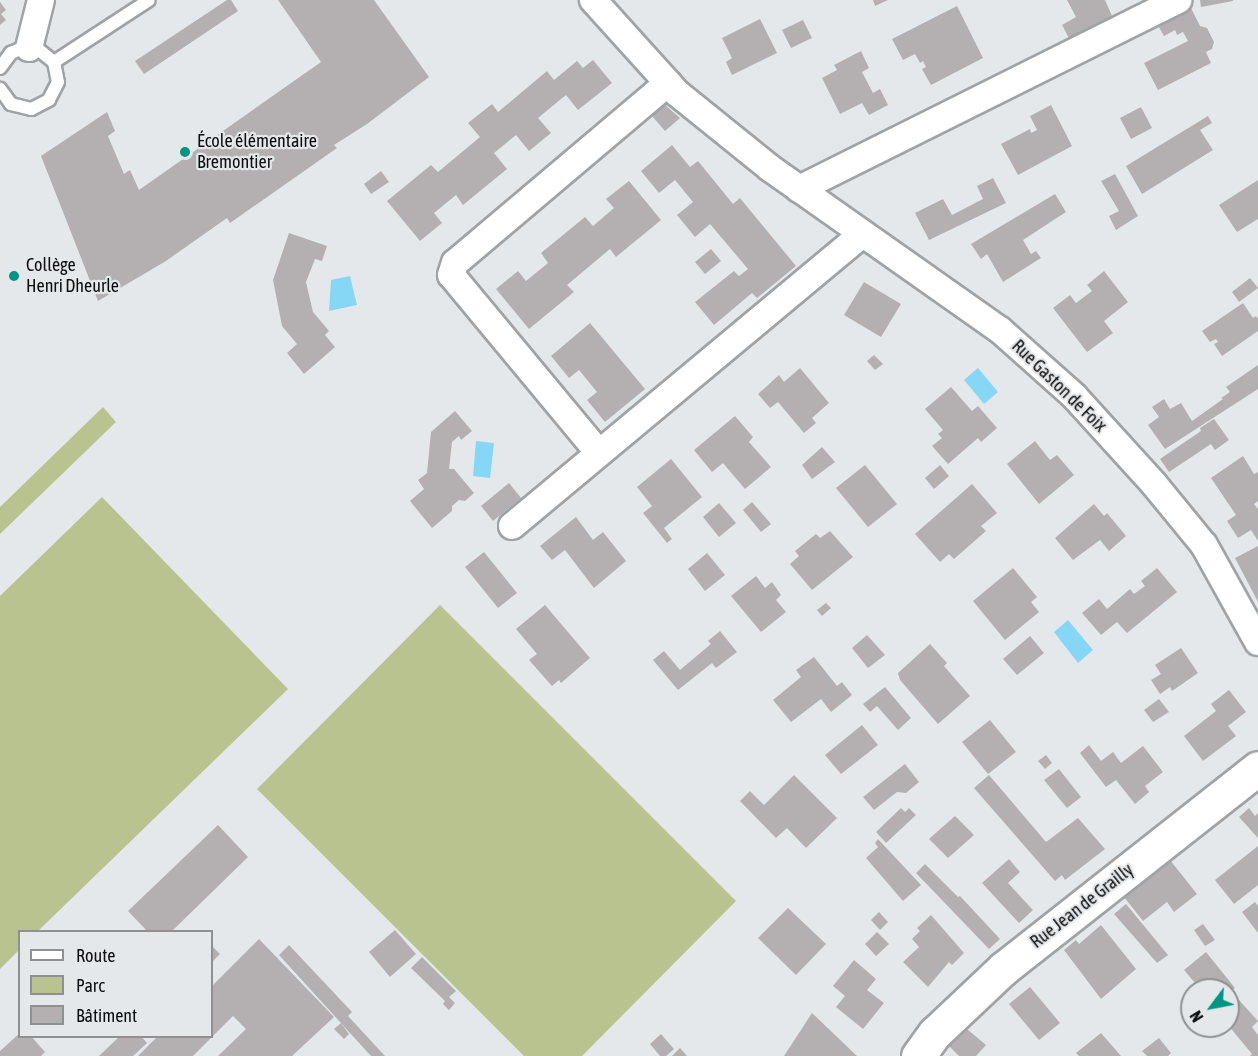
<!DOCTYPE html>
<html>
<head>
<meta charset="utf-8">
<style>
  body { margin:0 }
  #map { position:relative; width:1258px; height:1056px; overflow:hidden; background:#e5e8eb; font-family:"Asap Condensed",sans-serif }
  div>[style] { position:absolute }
  .green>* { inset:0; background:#b9c38f }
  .water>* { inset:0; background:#86d7f6 }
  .building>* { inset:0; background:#b4b0b1 }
  .roads { filter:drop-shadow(2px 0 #a0a3a6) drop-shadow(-2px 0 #a0a3a6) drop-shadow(0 2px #a0a3a6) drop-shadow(0 -2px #a0a3a6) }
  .lane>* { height:12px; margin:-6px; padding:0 6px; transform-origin:6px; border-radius:6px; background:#fff }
  .street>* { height:26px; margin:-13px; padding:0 13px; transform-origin:13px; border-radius:13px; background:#fff }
  .secondary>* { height:33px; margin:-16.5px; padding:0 16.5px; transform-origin:16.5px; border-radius:16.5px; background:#fff }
  .dots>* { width:16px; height:16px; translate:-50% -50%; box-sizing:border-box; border:3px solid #e5e8eb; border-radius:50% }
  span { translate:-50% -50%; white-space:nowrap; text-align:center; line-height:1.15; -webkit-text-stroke:4.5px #e5e8eb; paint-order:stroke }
  .poi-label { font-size:18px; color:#0b0c0d }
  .left { translate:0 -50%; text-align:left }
  .street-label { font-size:18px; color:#0b0c0d }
  .legend { position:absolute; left:18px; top:930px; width:195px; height:108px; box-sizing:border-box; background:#e5e8eb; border:2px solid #8e9092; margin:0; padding:8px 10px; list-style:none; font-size:18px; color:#0b0c0d }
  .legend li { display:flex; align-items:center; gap:12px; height:30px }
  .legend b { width:30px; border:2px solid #8e9092 }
  .north { position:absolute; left:1180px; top:978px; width:60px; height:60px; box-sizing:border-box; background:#e5e8eb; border:2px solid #8e9092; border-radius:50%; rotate:238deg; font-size:16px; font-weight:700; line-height:24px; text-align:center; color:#0b0c0d }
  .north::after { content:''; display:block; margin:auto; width:21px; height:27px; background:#009584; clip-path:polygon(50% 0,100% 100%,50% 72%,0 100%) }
</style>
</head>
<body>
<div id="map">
  <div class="green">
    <i style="clip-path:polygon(103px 407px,116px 422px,0 534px,0 507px)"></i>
    <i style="clip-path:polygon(102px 497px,288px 689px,38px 931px,20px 932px,19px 950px,0 969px,0 596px)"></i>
    <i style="clip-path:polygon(440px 605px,736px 901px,582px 1056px,524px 1056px,257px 789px)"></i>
  </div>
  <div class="water">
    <i style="clip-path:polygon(350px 276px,357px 305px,329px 311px,331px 280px)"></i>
    <i style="clip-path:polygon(978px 368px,998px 392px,984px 404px,964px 380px)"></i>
    <i style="clip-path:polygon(476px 441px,494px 443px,490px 478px,473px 476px)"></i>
    <i style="clip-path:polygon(1068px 620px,1093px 650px,1078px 663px,1054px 632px)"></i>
  </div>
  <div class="building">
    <i style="clip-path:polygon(227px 0,231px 0,238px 11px,144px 74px,135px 61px)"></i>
    <i style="clip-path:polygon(278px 0,374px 0,429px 77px,367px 124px,334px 145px,337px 148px,230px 223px,227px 218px,166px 261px,98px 301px,41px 156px,107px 112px,115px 131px,108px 136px,124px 174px,130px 170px,139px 190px,321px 62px)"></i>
    <i style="clip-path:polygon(873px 0,888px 0,875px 6px)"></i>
    <i style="clip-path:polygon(1067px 0,1105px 0,1113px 18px,1070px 40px,1062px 25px,1076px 17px)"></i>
    <i style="clip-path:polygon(1200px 0,1233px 0,1233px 1px,1201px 7px)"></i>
    <i style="clip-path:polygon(0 2px,6px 10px,1px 14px,6px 20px,0 25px)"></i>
    <i style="clip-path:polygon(957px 6px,983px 58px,931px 85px,922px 69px,926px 67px,923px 61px,920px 63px,915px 54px,903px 60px,892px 39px)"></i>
    <i style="clip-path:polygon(1191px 8px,1200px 26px,1207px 28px,1214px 42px,1212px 49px,1206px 52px,1211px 63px,1158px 90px,1144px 63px,1188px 41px,1183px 32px,1177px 35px,1175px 30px,1164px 36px,1156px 22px,1178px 11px)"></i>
    <i style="clip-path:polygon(760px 19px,777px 53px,732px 75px,726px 62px,732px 58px,722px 38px)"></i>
    <i style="clip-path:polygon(803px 20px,812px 38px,791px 48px,782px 30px)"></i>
    <i style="clip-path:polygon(861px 51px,869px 68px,862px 72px,873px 93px,880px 89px,888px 105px,869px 115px,862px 103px,840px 114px,822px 78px,837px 70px,834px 65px)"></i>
    <i style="clip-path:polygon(593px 60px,612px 83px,578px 110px,566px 95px,538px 118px,551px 133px,529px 151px,516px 135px,494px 153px,507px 169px,463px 205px,456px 195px,434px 213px,442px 223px,420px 241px,387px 201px,431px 165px,438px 172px,480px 137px,468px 123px,492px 104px,498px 112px,547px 71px,554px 80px,577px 61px,583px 68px)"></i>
    <i style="clip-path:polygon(665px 105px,680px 118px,665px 131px,652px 116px)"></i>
    <i style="clip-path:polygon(1051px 105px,1072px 146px,1018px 175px,1001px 144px,1030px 129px,1031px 133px,1037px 130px,1030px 116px)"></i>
    <i style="clip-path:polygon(1141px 107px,1152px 128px,1131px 139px,1120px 118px)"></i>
    <i style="clip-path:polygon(1208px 116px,1212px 123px,1200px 130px,1213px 150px,1142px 194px,1126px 166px)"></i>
    <i style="clip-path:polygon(672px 145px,690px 167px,698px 161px,733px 204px,740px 198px,796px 266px,757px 298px,752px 293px,714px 325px,695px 302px,734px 271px,739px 276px,748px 269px,710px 224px,695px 237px,677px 215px,693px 202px,675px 180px,659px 193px,641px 171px)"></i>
    <i style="clip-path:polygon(381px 171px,389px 182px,371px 194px,364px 184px)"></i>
    <i style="clip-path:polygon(1115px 174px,1138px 216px,1116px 230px,1109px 216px,1119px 211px,1101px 181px)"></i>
    <i style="clip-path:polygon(993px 178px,1006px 203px,929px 240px,915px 213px,943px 199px,952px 215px,983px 199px,977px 186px)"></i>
    <i style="clip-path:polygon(1258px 180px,1258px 219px,1237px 232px,1219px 205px)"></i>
    <i style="clip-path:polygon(629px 181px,661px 220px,616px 257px,610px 249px,567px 285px,574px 292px,529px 329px,496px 289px,518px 271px,526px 281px,548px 263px,541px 253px,585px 217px,593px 226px,614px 208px,606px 199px)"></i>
    <i style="clip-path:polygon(1055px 194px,1066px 212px,1023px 240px,1031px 254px,1036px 251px,1041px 258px,1003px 282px,987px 254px,981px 259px,971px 244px)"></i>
    <i style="clip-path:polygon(289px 233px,327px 246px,322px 261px,315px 259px,306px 282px,313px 312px,329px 331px,325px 335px,335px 347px,304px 374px,287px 353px,297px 344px,282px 326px,273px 280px)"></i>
    <i style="clip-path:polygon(711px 249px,721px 261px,705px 274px,695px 262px)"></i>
    <i style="clip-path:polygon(1104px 271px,1128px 302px,1104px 321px,1113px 333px,1087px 352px,1053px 308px,1070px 295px,1076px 303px,1092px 291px,1087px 285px)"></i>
    <i style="clip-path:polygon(1250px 278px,1258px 288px,1239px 302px,1232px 292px)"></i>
    <i style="clip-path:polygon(864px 282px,901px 304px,881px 337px,844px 315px)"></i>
    <i style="clip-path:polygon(1243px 303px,1253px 318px,1256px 316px,1258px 319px,1258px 331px,1222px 356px,1214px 344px,1218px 342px,1216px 339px,1210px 342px,1202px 331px)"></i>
    <i style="clip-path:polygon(590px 323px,645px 389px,605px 422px,587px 400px,597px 392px,579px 370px,569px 378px,551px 356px)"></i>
    <i style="clip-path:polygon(874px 355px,883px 364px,875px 370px,867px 361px)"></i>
    <i style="clip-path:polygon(1258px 365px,1258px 389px,1165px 449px,1148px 425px,1159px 417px,1152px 407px,1164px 399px,1170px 409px,1181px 403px,1192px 421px,1223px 399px,1221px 398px,1230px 392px,1226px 387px)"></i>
    <i style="clip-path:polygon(800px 368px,829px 403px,812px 418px,816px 423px,804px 433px,778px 402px,770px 408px,758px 394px,779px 375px,784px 382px)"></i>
    <i style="clip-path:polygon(951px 387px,972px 411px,978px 406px,997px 428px,981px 442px,978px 438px,948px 464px,932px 446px,942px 438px,938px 434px,943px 430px,925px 409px)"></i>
    <i style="clip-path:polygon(455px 411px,472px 431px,461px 440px,459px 436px,452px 442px,449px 469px,454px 469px,474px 493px,465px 501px,459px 500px,452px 506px,452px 511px,432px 528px,410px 501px,424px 489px,418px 480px,427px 473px,431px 432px)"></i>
    <i style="clip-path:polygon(735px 416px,753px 437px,749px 442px,771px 467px,745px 489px,723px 463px,712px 472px,694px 450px)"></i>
    <i style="clip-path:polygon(1214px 419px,1229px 440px,1215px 450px,1211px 444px,1169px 472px,1160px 459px,1201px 431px,1200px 428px)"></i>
    <i style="clip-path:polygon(1035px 441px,1050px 460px,1057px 455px,1074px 475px,1039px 504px,1007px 464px)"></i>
    <i style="clip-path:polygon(822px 447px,835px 462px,812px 479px,802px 465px)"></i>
    <i style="clip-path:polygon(1243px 456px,1254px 474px,1258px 472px,1258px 501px,1254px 504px,1258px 509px,1258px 541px,1251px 530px,1238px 538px,1227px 521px,1236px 515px,1211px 478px)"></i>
    <i style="clip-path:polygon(671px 459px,702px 497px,664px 528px,672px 539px,667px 543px,643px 513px,652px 506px,637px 487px)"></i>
    <i style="clip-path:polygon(865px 465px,897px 504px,868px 527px,836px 488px)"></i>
    <i style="clip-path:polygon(940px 465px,949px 476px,934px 489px,925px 478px)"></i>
    <i style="clip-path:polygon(509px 483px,521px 498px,493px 521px,481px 506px)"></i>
    <i style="clip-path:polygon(972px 484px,997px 513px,981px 526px,986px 531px,954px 559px,949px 554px,940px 562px,915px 534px)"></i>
    <i style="clip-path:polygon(752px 502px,771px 524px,761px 532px,743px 510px)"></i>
    <i style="clip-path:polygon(719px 503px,736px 523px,719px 537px,703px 517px)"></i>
    <i style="clip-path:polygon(1094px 504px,1104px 516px,1107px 513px,1126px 536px,1109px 551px,1100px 540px,1073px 560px,1055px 538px)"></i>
    <i style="clip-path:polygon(576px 517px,593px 540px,603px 532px,626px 561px,594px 588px,565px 550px,552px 560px,540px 546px)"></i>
    <i style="clip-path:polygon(830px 531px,853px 557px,812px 590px,790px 564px,799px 556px,795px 551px,816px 534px,820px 538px)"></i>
    <i style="clip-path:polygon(1258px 546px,1258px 602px,1235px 558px)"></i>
    <i style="clip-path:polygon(484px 552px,517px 593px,498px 608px,465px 567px)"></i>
    <i style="clip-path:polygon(707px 553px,725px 575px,705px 591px,688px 569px)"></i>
    <i style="clip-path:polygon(1013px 568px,1037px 597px,1031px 602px,1039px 612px,1005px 640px,973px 601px)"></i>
    <i style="clip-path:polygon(1157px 568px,1177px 592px,1127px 633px,1117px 622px,1101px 635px,1082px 613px,1099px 599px,1107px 609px,1130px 589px,1134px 594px,1145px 586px,1141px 581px)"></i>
    <i style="clip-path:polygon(756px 576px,765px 588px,772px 582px,781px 595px,776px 600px,786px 612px,761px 632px,731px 596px)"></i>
    <i style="clip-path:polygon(826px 603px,831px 608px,822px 616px,817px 610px)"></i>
    <i style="clip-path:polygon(545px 605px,590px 658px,561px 683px,559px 680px,552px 686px,529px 660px,537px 654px,516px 629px)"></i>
    <i style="clip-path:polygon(720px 631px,737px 652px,716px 668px,712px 663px,678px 690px,653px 660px,664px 651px,680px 670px,711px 644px,708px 641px)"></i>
    <i style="clip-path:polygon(867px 635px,885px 655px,868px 668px,852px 648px)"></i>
    <i style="clip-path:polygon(1030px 636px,1044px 653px,1017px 675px,1003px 659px)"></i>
    <i style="clip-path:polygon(930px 644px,947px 663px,944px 666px,970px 696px,938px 724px,900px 680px,898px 673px)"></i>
    <i style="clip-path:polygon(1181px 648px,1198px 673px,1172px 691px,1170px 687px,1160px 694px,1151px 680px,1161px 674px,1155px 665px)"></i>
    <i style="clip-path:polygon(814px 657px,837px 686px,842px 682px,852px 695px,831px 712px,821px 699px,791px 722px,773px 700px,801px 677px,796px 670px)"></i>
    <i style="clip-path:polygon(885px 687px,911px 718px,898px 730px,877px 706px,870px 712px,863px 704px)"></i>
    <i style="clip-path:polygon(1229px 690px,1246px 712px,1228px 726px,1236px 736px,1203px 761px,1184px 736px,1216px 711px,1211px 704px)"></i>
    <i style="clip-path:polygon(1159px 699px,1169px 712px,1153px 722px,1144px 710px)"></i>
    <i style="clip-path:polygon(990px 720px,1016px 752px,988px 774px,962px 742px)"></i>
    <i style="clip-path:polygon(862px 725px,878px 745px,841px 774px,825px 755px)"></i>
    <i style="clip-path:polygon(1089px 745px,1101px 761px,1113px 752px,1121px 763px,1143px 746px,1163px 772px,1145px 786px,1149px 792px,1135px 804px,1116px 780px,1106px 787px,1080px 753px)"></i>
    <i style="clip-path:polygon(1046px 755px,1052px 763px,1045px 769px,1038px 761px)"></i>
    <i style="clip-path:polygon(905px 764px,919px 782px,906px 793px,897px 792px,874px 810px,863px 797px)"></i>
    <i style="clip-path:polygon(1059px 769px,1081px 797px,1067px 808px,1044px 780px)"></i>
    <i style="clip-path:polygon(794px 775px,837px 818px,806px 848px,787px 828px,776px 838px,740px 801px,750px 791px,764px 805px)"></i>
    <i style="clip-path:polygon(989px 775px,1046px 842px,1078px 818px,1105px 849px,1065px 880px,1062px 875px,1055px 881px,974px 788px)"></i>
    <i style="clip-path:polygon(901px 808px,905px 812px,909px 808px,916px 815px,886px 843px,876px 832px)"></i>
    <i style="clip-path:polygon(1249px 808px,1255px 816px,1258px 813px,1258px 838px,1239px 817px)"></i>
    <i style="clip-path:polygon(955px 816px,974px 835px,948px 858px,929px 839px)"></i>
    <i style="clip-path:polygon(218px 825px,248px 857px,171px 932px,148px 932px,128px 911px)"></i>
    <i style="clip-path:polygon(878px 839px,921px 885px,903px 901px,866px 858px,878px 847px,875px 843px)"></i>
    <i style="clip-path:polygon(1258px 846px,1258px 885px,1234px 904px,1215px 880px)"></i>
    <i style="clip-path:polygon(1009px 859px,1020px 872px,1008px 883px,1033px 910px,1019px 923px,982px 883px)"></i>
    <i style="clip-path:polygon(1170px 860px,1197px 894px,1174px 912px,1167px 902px,1143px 921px,1124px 897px)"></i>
    <i style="clip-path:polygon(925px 864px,958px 897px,960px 896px,1000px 939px,989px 949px,916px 873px)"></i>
    <i style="clip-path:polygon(1255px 902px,1258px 906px,1258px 933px,1242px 912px)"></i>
    <i style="clip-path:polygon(1126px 904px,1168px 955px,1157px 963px,1114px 914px)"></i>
    <i style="clip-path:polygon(788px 908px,826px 944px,796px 975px,758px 938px)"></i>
    <i style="clip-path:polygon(879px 912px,888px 922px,880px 930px,871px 920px)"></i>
    <i style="clip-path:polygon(931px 915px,964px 953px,952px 965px,949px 962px,928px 987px,903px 962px,919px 947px,912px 939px,920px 931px,917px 928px)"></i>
    <i style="clip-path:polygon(1203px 924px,1215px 940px,1205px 946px,1194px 930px)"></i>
    <i style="clip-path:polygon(1101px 925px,1136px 969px,1101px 999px,1064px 950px,1076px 940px,1079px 944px)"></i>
    <i style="clip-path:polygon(395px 930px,416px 954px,390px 977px,369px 952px)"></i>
    <i style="clip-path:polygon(877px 932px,889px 944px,876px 956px,865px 944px)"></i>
    <i style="clip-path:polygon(259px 939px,334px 1017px,292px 1056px,218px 1056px,246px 1029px,233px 1016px,193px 1056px,138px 1056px,158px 1036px,212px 1036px,212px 986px)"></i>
    <i style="clip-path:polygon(289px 945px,352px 1012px,348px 1016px,385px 1056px,371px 1056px,279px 955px)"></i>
    <i style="clip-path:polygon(212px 946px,220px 954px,212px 962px)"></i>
    <i style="clip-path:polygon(1206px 952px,1235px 988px,1228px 993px,1228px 990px,1201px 990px,1184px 970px)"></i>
    <i style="clip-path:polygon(422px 957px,456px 991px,449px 997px,455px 1003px,449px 1010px,443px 1004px,445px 1001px,411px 968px)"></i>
    <i style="clip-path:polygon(854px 960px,876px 979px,867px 990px,884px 1003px,863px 1029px,836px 1007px,845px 996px,833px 986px)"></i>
    <i style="clip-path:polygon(1030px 987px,1060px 1023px,1039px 1040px,1009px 1004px)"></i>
    <i style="clip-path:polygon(1239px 1000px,1258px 1021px,1252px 1027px,1258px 1035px,1258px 1056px,1250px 1056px,1252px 1054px,1228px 1025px,1228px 1010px)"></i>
    <i style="clip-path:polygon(812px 1013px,857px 1056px,784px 1056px)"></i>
    <i style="clip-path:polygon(341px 1023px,349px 1034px,344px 1039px,334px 1029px)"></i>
    <i style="clip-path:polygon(961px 1024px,986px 1045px,976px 1056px,959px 1056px,945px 1042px)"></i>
    <i style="clip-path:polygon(20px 1033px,20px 1036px,31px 1036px,45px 1052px,41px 1056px,0 1056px,0 1051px)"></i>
    <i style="clip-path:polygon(1101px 1033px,1121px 1056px,1079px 1056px,1076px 1053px)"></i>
    <i style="clip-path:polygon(661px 1034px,674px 1049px,666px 1056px,660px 1056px,650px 1044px)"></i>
    <i style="clip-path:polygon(120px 1036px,141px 1036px,147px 1043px,133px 1056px,99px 1056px)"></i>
    <i style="clip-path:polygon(1159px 1038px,1171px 1053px,1168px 1056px,1147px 1056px,1142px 1051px)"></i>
    <i style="clip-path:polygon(680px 1048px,687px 1056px,672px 1056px)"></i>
  </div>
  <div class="roads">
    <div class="lane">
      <i style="left:54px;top:62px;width:113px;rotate:-33.1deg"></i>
      <i style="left:0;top:68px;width:19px;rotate:-54deg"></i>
      <i style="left:11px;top:53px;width:10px;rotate:-24deg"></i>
      <i style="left:20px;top:49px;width:19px;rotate:3deg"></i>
      <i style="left:39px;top:50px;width:19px;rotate:39deg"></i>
      <i style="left:54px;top:62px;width:20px;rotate:79deg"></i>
      <i style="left:58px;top:82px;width:20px;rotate:117deg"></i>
      <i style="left:49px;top:100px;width:20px;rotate:153deg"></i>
      <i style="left:31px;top:109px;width:21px;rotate:-166deg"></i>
      <i style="left:11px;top:104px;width:19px;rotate:-126deg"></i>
    </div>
    <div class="street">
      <i style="left:593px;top:0;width:125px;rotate:47.9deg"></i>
      <i style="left:677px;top:93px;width:119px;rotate:38.9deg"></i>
      <i style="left:770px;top:168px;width:281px;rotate:35.2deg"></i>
      <i style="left:1000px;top:330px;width:99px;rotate:41.7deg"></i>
      <i style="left:1074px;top:396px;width:119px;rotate:47.7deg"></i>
      <i style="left:1154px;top:484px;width:79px;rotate:50.7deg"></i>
      <i style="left:1204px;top:545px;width:111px;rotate:60.9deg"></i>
      <i style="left:29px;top:48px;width:49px;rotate:-76deg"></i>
      <i style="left:799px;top:189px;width:424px;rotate:-26.5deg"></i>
      <i style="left:599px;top:453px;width:231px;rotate:-129.7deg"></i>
      <i style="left:451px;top:275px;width:13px;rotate:-72deg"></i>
      <i style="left:455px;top:263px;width:279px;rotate:-40.2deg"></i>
      <i style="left:512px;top:526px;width:456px;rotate:-39.8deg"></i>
    </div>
    <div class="secondary">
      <i style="left:918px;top:1056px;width:29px;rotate:-54deg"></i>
      <i style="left:935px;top:1033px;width:95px;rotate:-43.3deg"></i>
      <i style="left:1004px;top:968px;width:323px;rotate:-38.2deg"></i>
    </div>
  </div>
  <div class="dots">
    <i style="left:185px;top:152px;background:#009584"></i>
    <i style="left:14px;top:276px;background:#009584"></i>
  </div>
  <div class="poi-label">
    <span class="left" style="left:197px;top:152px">École élémentaire<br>Bremontier</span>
    <span class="left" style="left:26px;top:276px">Collège<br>Henri Dheurle</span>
  </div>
  <div class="street-label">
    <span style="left:1059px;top:386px;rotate:44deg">Rue Gaston de Foix</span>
    <span style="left:1082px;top:906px;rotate:-38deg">Rue Jean de Grailly</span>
  </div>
  <ul class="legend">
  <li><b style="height:8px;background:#fff"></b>Route</li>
  <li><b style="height:16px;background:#b9c38f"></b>Parc</li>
  <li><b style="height:16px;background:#b4b0b1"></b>Bâtiment</li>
  </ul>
  <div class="north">N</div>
</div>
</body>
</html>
